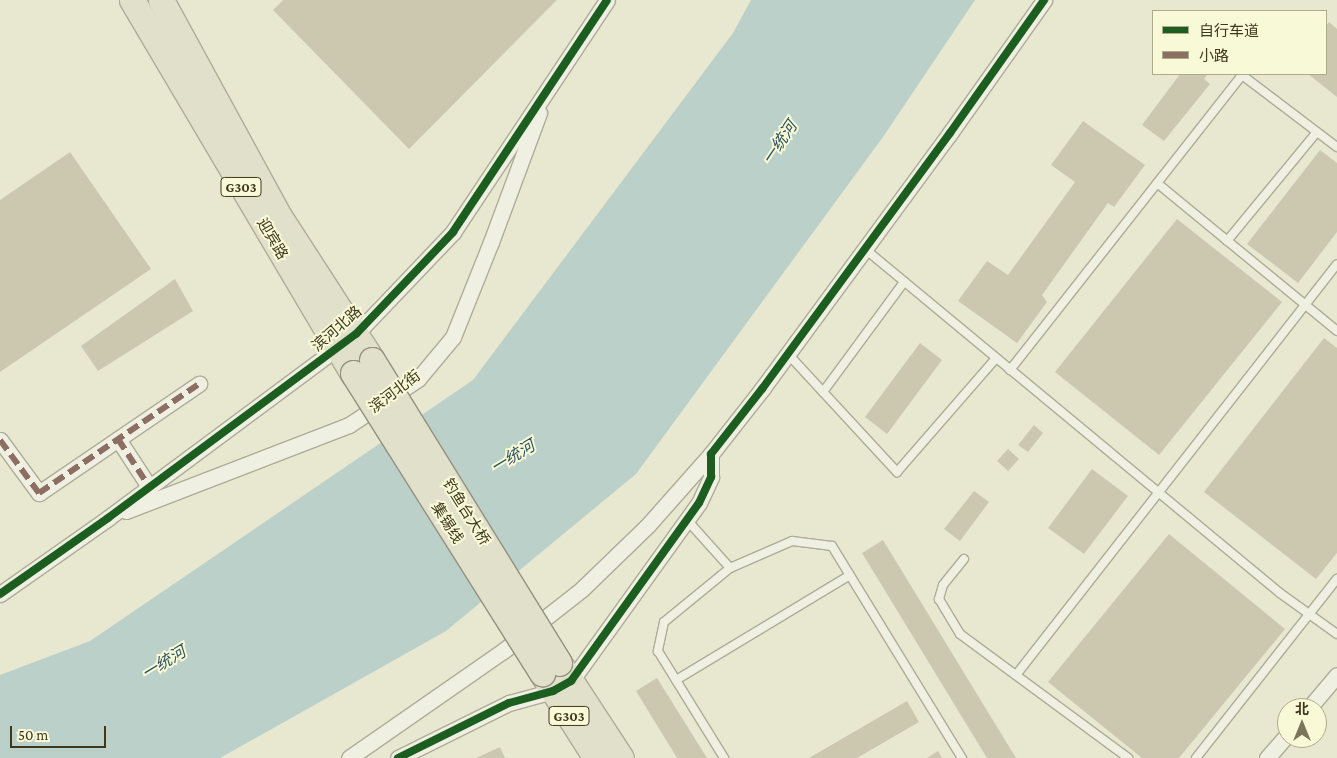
<!DOCTYPE html>
<html>
<head>
<meta charset="utf-8">
<style>
  body { margin:0 }
  #map { position:relative; width:1337px; height:758px; overflow:hidden; background:#e8e8d0; font-family:"Crimson Pro","Noto Sans SC",serif }
  div>[style] { position:absolute }
  .water>* { inset:0; background:#bad0c9 }
  .building>* { inset:0; background:#ccc8b0 }
  .roads { filter:drop-shadow(1px 0 #aeac98) drop-shadow(-1px 0 #aeac98) drop-shadow(0 1px #aeac98) drop-shadow(0 -1px #aeac98) }
  .service>* { height:8px; margin:-4px; padding:0 4px; transform-origin:4px; border-radius:4px; background:#f0f0e2 }
  .minor>* { height:15px; margin:-7.5px; padding:0 7.5px; transform-origin:7.5px; border-radius:7.5px; background:#f0f0e2 }
  .trunk>* { height:25px; margin:-12.5px; padding:0 12.5px; transform-origin:12.5px; border-radius:12.5px; background:#e1e0ca }
  .bridges { filter:drop-shadow(1px 0 #93917f) drop-shadow(-1px 0 #93917f) drop-shadow(0 1px #93917f) drop-shadow(0 -1px #93917f) }
  .trunk-bridge>* { height:25px; margin:-12.5px; padding:0 12.5px; transform-origin:12.5px; border-radius:12.5px; background:#e1e0ca }
  .quiet>* { height:6px; margin-top:-3px; transform-origin:0; background:repeating-linear-gradient(90deg,#8d6e63 0 12px,transparent 0 18px) }
  .cycleway>* { height:8px; margin:-4px; padding:0 4px; transform-origin:4px; border-radius:4px; background:#1b5e20 }
  span { translate:-50% -50%; white-space:nowrap; text-align:center; line-height:1.15; -webkit-text-stroke:4px #f8f9d6; paint-order:stroke }
  .shield-label span { padding:1px 4px; background:#f8f9d6; border:1px solid; border-radius:4px; -webkit-text-stroke-width:0 }
  .shield-label { font-size:14px; color:#3f381e; font-weight:700 }
  .street-label { font-size:15px; color:#3f381e }
  .water-label { font-size:16px; color:#2c5360; font-style:italic }
  .legend { position:absolute; left:1152px; top:10px; width:175px; height:65px; box-sizing:border-box; background:#f8f9d6; border:1px solid #aeac8c; margin:0; padding:6px 9px; list-style:none; font-size:15px; color:#3f381e }
  .legend li { display:flex; align-items:center; gap:10px; height:25px }
  .legend b { width:25px; border:1px solid #aeac8c }
  .north { position:absolute; left:1277px; top:698px; width:50px; height:50px; box-sizing:border-box; background:#f8f9d6; border:1px solid #aeac8c; border-radius:50%; rotate:0deg; font-size:14px; font-weight:700; line-height:20px; text-align:center; color:#3f381e }
  .north::after { content:''; display:block; margin:auto; width:18px; height:22px; background:#7a765c; clip-path:polygon(50% 0,100% 100%,50% 72%,0 100%) }
  .scale { position:absolute; left:10px; top:726px; width:96px; height:22px; box-sizing:border-box; border:2px solid #3f381e; border-top:0; padding-left:6px; font-size:15px; line-height:18px; white-space:nowrap; color:#3f381e; -webkit-text-stroke:4px #f8f9d6; paint-order:stroke }
</style>
</head>
<body>
<div id="map">
  <div class="water">
    <i style="clip-path:polygon(751px 0,975px 0,883px 137px,636px 474px,446px 631px,220px 758px,0 758px,0 675px,90px 641px,473px 380px,733px 33px)"></i>
  </div>
  <div class="building">
    <i style="clip-path:polygon(283px 0,557px 0,409px 149px,273px 10px)"></i>
    <i style="clip-path:polygon(1329px 22px,1337px 29px,1337px 97px,1308px 74px,1326px 74px,1326px 26px)"></i>
    <i style="clip-path:polygon(1180px 74px,1208px 74px,1204px 79px,1210px 84px,1164px 141px,1142px 125px)"></i>
    <i style="clip-path:polygon(1083px 121px,1145px 165px,1114px 207px,1108px 203px,1042px 295px,1047px 302px,1017px 343px,958px 301px,987px 261px,1008px 275px,1075px 182px,1051px 165px)"></i>
    <i style="clip-path:polygon(1320px 150px,1337px 163px,1337px 232px,1298px 283px,1247px 244px)"></i>
    <i style="clip-path:polygon(70px 152px,151px 269px,0 372px,0 200px)"></i>
    <i style="clip-path:polygon(1177px 219px,1282px 302px,1159px 455px,1055px 372px)"></i>
    <i style="clip-path:polygon(175px 279px,193px 311px,98px 371px,81px 346px)"></i>
    <i style="clip-path:polygon(1324px 338px,1337px 348px,1337px 553px,1316px 579px,1204px 492px)"></i>
    <i style="clip-path:polygon(920px 343px,942px 360px,887px 434px,865px 417px)"></i>
    <i style="clip-path:polygon(1034px 425px,1043px 433px,1028px 452px,1018px 445px)"></i>
    <i style="clip-path:polygon(1008px 449px,1019px 459px,1008px 471px,997px 461px)"></i>
    <i style="clip-path:polygon(1092px 469px,1128px 496px,1084px 554px,1048px 528px)"></i>
    <i style="clip-path:polygon(974px 491px,989px 502px,960px 541px,944px 529px)"></i>
    <i style="clip-path:polygon(1169px 534px,1285px 629px,1179px 758px,1142px 758px,1048px 682px)"></i>
    <i style="clip-path:polygon(883px 540px,1016px 758px,987px 758px,862px 553px)"></i>
    <i style="clip-path:polygon(657px 678px,707px 758px,677px 758px,636px 691px)"></i>
    <i style="clip-path:polygon(907px 701px,919px 722px,857px 758px,809px 758px)"></i>
    <i style="clip-path:polygon(500px 747px,505px 758px,476px 758px)"></i>
    <i style="clip-path:polygon(938px 751px,942px 758px,927px 758px)"></i>
  </div>
  <div class="roads">
    <div class="service">
      <i style="left:1157px;top:183px;width:233px;rotate:39.4deg"></i>
      <i style="left:1227px;top:241px;width:141px;rotate:-50.5deg"></i>
      <i style="left:865px;top:249px;width:539px;rotate:39.66deg"></i>
      <i style="left:1280px;top:593px;width:70px;rotate:35.7deg"></i>
      <i style="left:788px;top:354px;width:161px;rotate:47.3deg"></i>
      <i style="left:897px;top:472px;width:151px;rotate:-49deg"></i>
      <i style="left:1010px;top:370px;width:375px;rotate:-51.8deg"></i>
      <i style="left:1242px;top:75px;width:119px;rotate:37.2deg"></i>
      <i style="left:823px;top:392px;width:137px;rotate:-53.6deg"></i>
      <i style="left:687px;top:520px;width:64px;rotate:48.1deg"></i>
      <i style="left:730px;top:568px;width:85px;rotate:140.7deg"></i>
      <i style="left:664px;top:622px;width:30px;rotate:102deg"></i>
      <i style="left:658px;top:651px;width:126px;rotate:58.3deg"></i>
      <i style="left:964px;top:559px;width:33px;rotate:129deg"></i>
      <i style="left:943px;top:585px;width:15px;rotate:106deg"></i>
      <i style="left:939px;top:599px;width:41px;rotate:59deg"></i>
      <i style="left:960px;top:634px;width:209px;rotate:36.4deg"></i>
      <i style="left:730px;top:568px;width:68px;rotate:-23.5deg"></i>
      <i style="left:792px;top:541px;width:40px;rotate:7.1deg"></i>
      <i style="left:832px;top:546px;width:249px;rotate:58.5deg"></i>
      <i style="left:1016px;top:675px;width:521px;rotate:-52.01deg"></i>
      <i style="left:676px;top:680px;width:203px;rotate:-31.1deg"></i>
      <i style="left:1196px;top:758px;width:228px;rotate:-51.8deg"></i>
    </div>
    <div class="minor">
      <i style="left:118px;top:439px;width:59px;rotate:56.9deg"></i>
      <i style="left:0;top:440px;width:66px;rotate:53.7deg"></i>
      <i style="left:39px;top:493px;width:194px;rotate:-34.3deg"></i>
      <i style="left:126px;top:511px;width:239px;rotate:-21.1deg"></i>
      <i style="left:349px;top:425px;width:83px;rotate:-33.7deg"></i>
      <i style="left:418px;top:379px;width:55px;rotate:-50.2deg"></i>
      <i style="left:453px;top:337px;width:102px;rotate:-68.2deg"></i>
      <i style="left:491px;top:242px;width:138px;rotate:-69.6deg"></i>
      <i style="left:0;top:594px;width:132px;rotate:-35.1deg"></i>
      <i style="left:108px;top:518px;width:309px;rotate:-36.6deg"></i>
      <i style="left:356px;top:334px;width:141px;rotate:-46.4deg"></i>
      <i style="left:453px;top:232px;width:278px;rotate:-56.4deg"></i>
      <i style="left:1309px;top:708px;width:43px;rotate:-49.7deg"></i>
      <i style="left:349px;top:758px;width:188px;rotate:-34.8deg"></i>
      <i style="left:503px;top:651px;width:100px;rotate:-38.1deg"></i>
      <i style="left:582px;top:589px;width:93px;rotate:-44.1deg"></i>
      <i style="left:649px;top:524px;width:94px;rotate:-48.5deg"></i>
      <i style="left:398px;top:758px;width:124px;rotate:-26.4deg"></i>
      <i style="left:509px;top:703px;width:46px;rotate:-15.3deg"></i>
      <i style="left:553px;top:691px;width:21px;rotate:-29deg"></i>
      <i style="left:571px;top:681px;width:219px;rotate:-54.3deg"></i>
      <i style="left:699px;top:503px;width:29px;rotate:-65deg"></i>
      <i style="left:711px;top:477px;width:23px;rotate:-90deg"></i>
      <i style="left:711px;top:454px;width:83px;rotate:-51.9deg"></i>
      <i style="left:762px;top:389px;width:318px;rotate:-53.7deg"></i>
      <i style="left:950px;top:133px;width:163px;rotate:-54.7deg"></i>
      <i style="left:1267px;top:758px;width:30px;rotate:-49deg"></i>
    </div>
    <div class="trunk">
      <i style="left:132px;top:0;width:434px;rotate:59.4deg"></i>
      <i style="left:161px;top:0;width:243px;rotate:61.4deg"></i>
      <i style="left:277px;top:213px;width:175px;rotate:57.1deg"></i>
      <i style="left:559px;top:663px;width:113px;rotate:56.9deg"></i>
      <i style="left:542px;top:673px;width:101px;rotate:57.6deg"></i>
    </div>
  </div>
  <div class="bridges">
    <div class="trunk-bridge">
      <i style="left:372px;top:360px;width:356px;rotate:58.3deg"></i>
      <i style="left:353px;top:373px;width:355px;rotate:57.8deg"></i>
    </div>
  </div>
  <div class="quiet">
    <i style="left:118px;top:439px;width:59px;rotate:56.9deg"></i>
    <i style="left:0;top:440px;width:66px;rotate:53.7deg"></i>
    <i style="left:39px;top:493px;width:194px;rotate:-34.3deg"></i>
  </div>
  <div class="cycleway">
    <i style="left:0;top:594px;width:132px;rotate:-35.1deg"></i>
    <i style="left:108px;top:518px;width:309px;rotate:-36.6deg"></i>
    <i style="left:356px;top:334px;width:141px;rotate:-46.4deg"></i>
    <i style="left:453px;top:232px;width:278px;rotate:-56.4deg"></i>
    <i style="left:398px;top:758px;width:124px;rotate:-26.4deg"></i>
    <i style="left:509px;top:703px;width:46px;rotate:-15.3deg"></i>
    <i style="left:553px;top:691px;width:21px;rotate:-29deg"></i>
    <i style="left:571px;top:681px;width:219px;rotate:-54.3deg"></i>
    <i style="left:699px;top:503px;width:29px;rotate:-65deg"></i>
    <i style="left:711px;top:477px;width:23px;rotate:-90deg"></i>
    <i style="left:711px;top:454px;width:83px;rotate:-51.9deg"></i>
    <i style="left:762px;top:389px;width:318px;rotate:-53.7deg"></i>
    <i style="left:950px;top:133px;width:163px;rotate:-54.7deg"></i>
  </div>
  <div class="shield-label">
    <span style="left:241px;top:187px">G303</span>
    <span style="left:569px;top:716px">G303</span>
  </div>
  <div class="street-label">
    <span style="left:272px;top:239px;rotate:59deg">迎宾路</span>
    <span style="left:337px;top:329px;rotate:-41deg">滨河北路</span>
    <span style="left:395px;top:392px;rotate:-37deg">滨河北街</span>
    <span style="left:466px;top:512px;rotate:58deg">钓鱼台大桥</span>
    <span style="left:447px;top:523px;rotate:58deg">集锡线</span>
  </div>
  <div class="water-label">
    <span style="left:780px;top:143px;rotate:-56deg">一统河</span>
    <span style="left:513px;top:457px;rotate:-31deg">一统河</span>
    <span style="left:164px;top:663px;rotate:-31deg">一统河</span>
  </div>
  <ul class="legend">
  <li><b style="height:6px;background:#1b5e20"></b>自行车道</li>
  <li><b style="height:6px;background:#8d6e63"></b>小路</li>
  </ul>
  <div class="north">北</div>
  <div class="scale">50 m</div>
</div>
</body>
</html>
